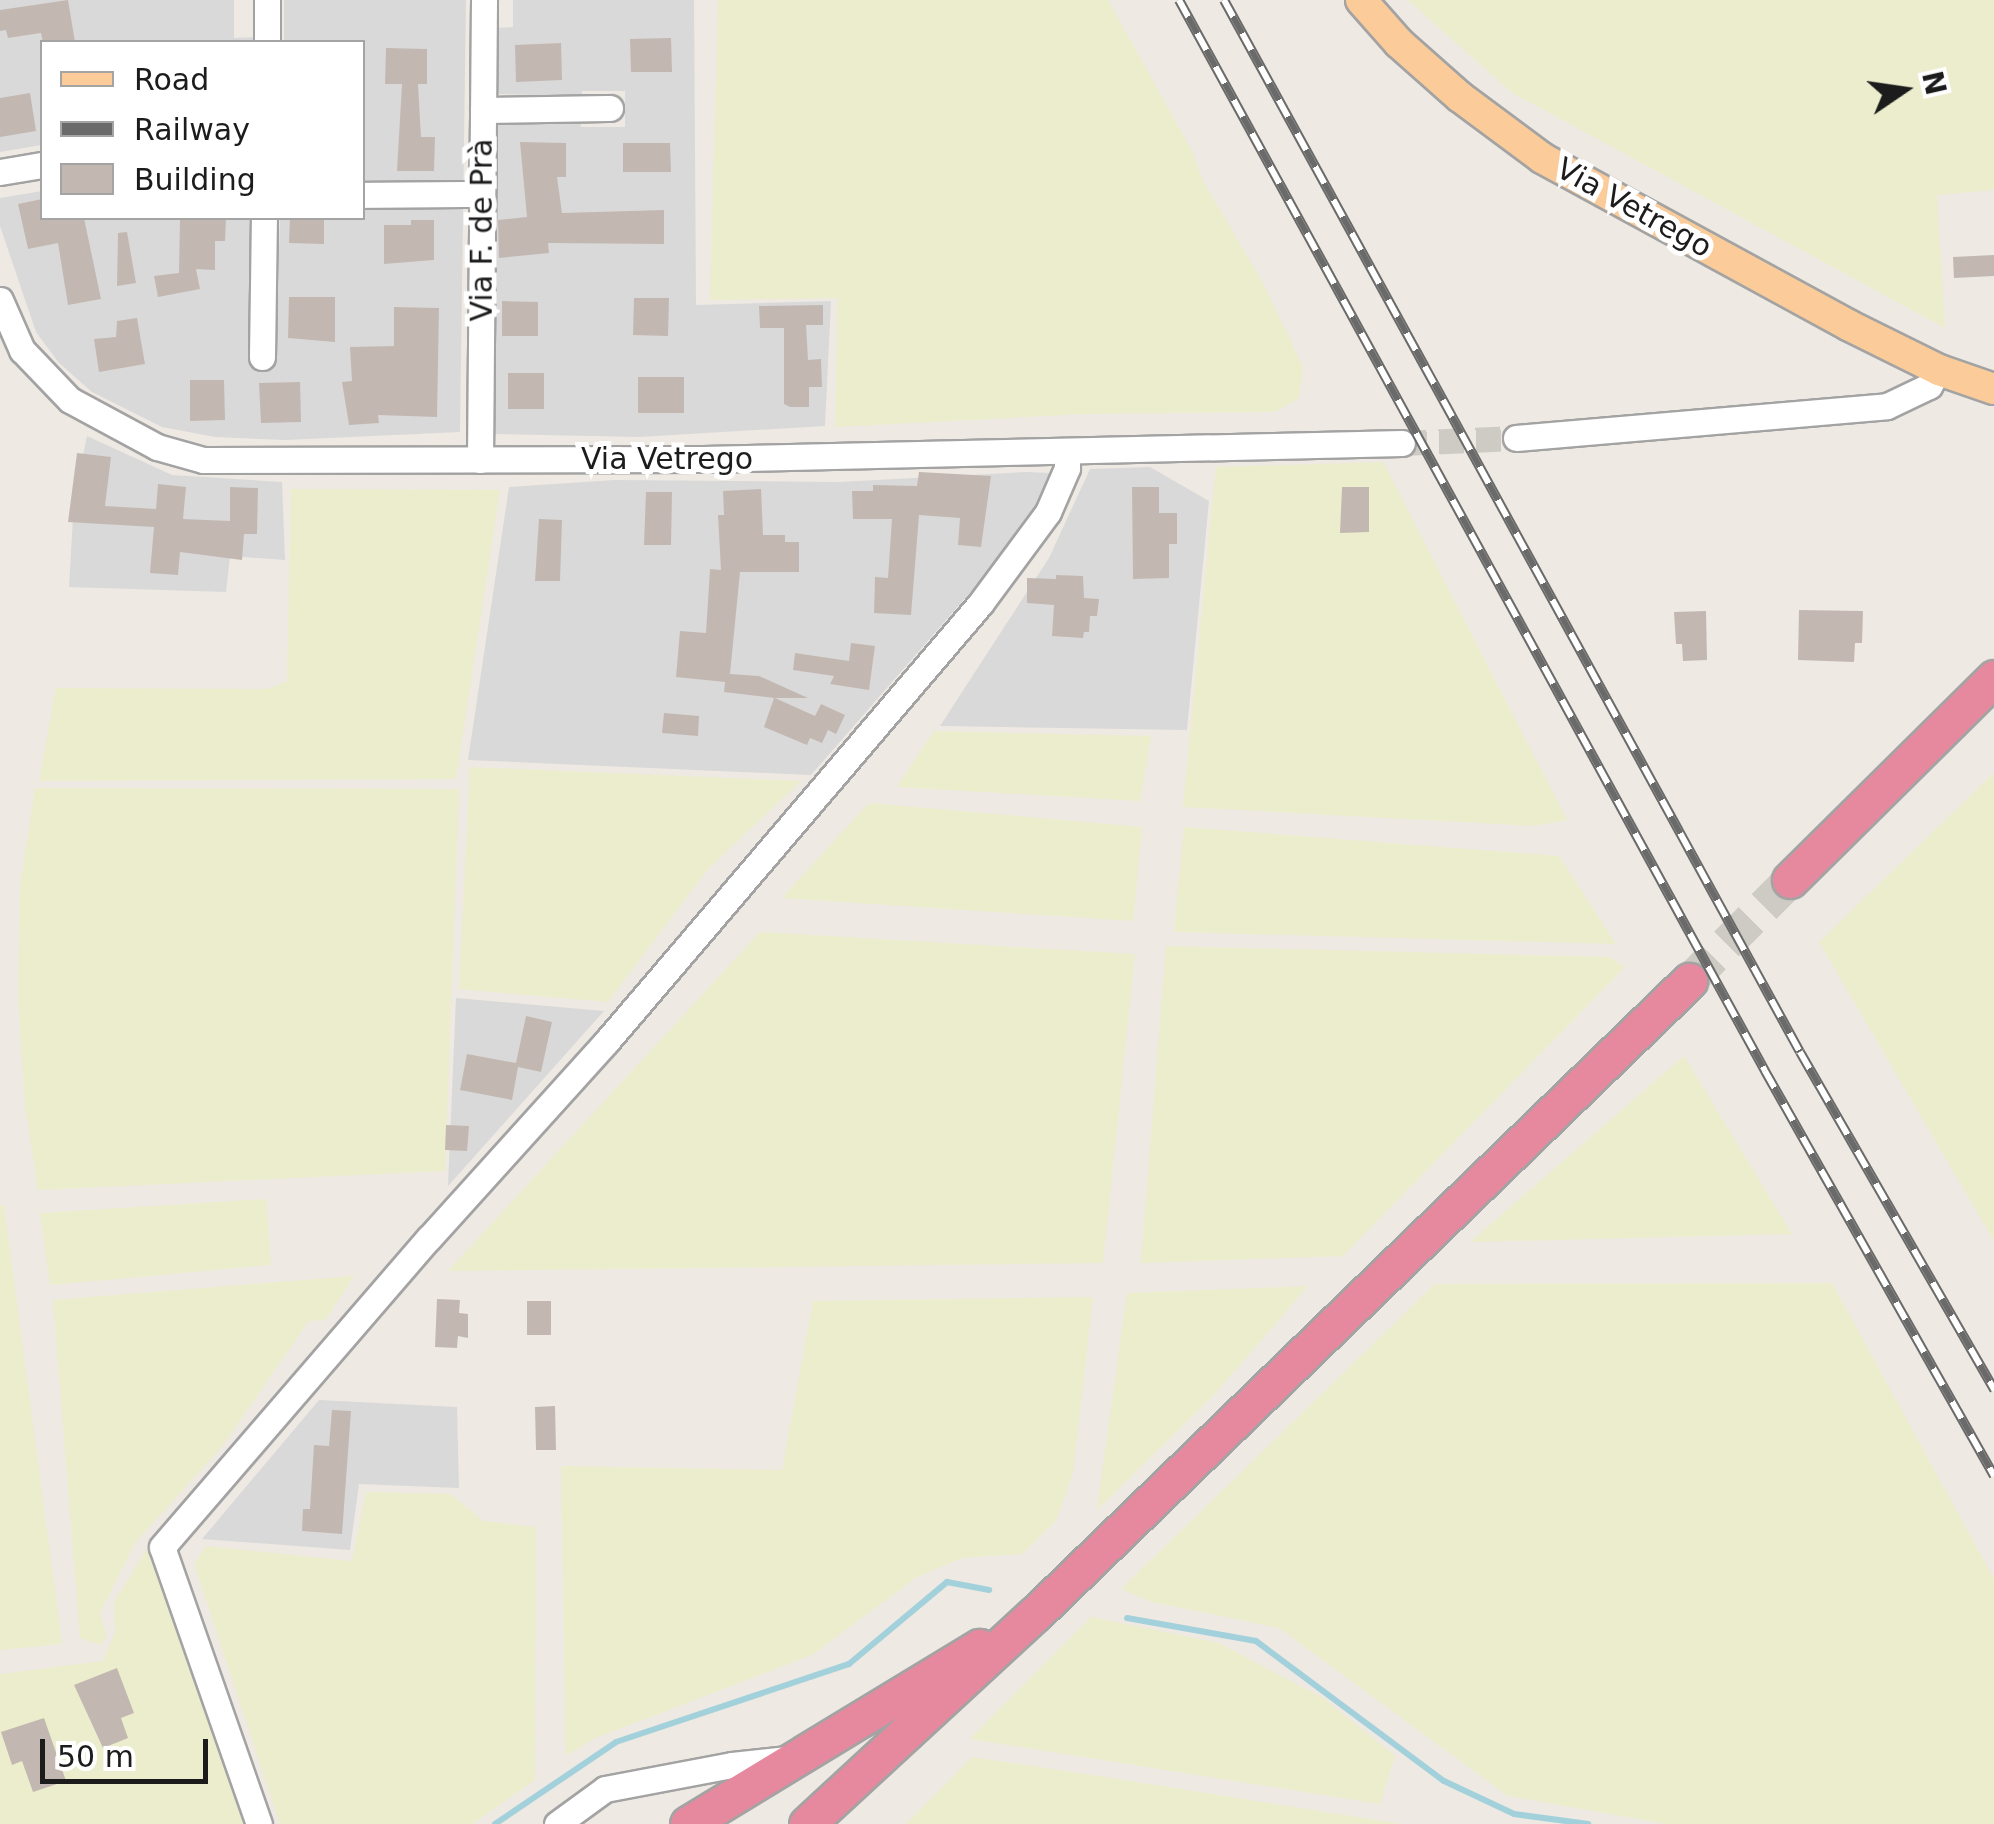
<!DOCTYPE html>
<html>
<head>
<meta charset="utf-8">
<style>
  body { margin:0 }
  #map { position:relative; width:1994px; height:1824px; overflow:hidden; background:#eee9e2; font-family:"DejaVu Sans",sans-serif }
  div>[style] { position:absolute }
  .residential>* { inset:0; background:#dad9d9 }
  .farmland>* { inset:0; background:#ecedcd }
  .stream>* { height:6px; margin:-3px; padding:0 3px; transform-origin:3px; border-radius:3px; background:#a2d1dc }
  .building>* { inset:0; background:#c2b8b1 }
  .minor-tunnel>* { height:25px; margin-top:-12.5px; transform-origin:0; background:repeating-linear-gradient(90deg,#cecac4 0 25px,transparent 0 37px) }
  .highway-tunnel>* { height:35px; margin-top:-17.5px; transform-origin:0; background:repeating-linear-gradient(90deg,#cecac4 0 35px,transparent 0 53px) }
  .roads { filter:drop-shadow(2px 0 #a3a3a3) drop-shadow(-2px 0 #a3a3a3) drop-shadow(0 2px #a3a3a3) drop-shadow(0 -2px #a3a3a3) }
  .minor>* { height:25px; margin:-12.5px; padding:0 12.5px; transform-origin:12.5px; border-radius:12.5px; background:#fff }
  .major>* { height:30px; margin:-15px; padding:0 15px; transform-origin:15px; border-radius:15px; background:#fbcc99 }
  .highway>* { height:35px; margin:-17.5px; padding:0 17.5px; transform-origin:17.5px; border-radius:17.5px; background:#e6899f }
  .rail>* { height:10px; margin-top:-5px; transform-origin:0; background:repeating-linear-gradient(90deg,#fff 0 19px,#6a6a6a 0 38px); box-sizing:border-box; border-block:2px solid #6a6a6a }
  span { translate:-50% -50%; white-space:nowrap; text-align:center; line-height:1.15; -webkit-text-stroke:10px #fff; paint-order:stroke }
  .street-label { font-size:30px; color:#1c1c1c }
  .legend { position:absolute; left:40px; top:40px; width:325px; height:180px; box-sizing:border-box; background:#fff; border:2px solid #a4a4a4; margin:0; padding:12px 18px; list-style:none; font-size:30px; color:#1c1c1c }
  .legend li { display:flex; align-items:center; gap:20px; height:50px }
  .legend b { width:50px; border:2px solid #a4a4a4 }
  .north { position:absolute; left:1854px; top:40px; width:100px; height:100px; -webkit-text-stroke:8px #fff; paint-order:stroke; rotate:77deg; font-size:28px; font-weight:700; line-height:40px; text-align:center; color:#1c1c1c }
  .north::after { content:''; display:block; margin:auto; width:35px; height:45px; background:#1c1c1c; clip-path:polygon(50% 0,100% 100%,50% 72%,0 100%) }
  .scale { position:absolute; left:40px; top:1739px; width:168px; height:45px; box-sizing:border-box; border:5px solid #1c1c1c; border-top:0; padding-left:12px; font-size:30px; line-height:35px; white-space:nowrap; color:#1c1c1c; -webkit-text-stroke:8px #fff; paint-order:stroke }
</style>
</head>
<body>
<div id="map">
  <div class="residential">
    <i style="clip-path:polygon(0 0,234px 0,234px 38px,257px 37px,256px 42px,42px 42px,42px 145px,0 152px)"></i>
    <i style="clip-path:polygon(284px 0,466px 0,460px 432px,285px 440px,215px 437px,162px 427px,92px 392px,59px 363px,36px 332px,0 226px,0 198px,42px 191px,42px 218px,254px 218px,251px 366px,276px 365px,280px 218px,362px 218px,362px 42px,284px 42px)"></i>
    <i style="clip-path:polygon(513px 0,694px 0,696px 305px,831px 301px,825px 426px,639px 437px,492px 434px,493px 128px,501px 120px,580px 120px,581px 127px,625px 127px,625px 91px,582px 91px,581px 96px,495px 94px,495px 28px,513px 27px)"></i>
    <i style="clip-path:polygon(87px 436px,172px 475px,282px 482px,285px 560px,230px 556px,226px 592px,69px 587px,74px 499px)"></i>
    <i style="clip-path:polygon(1150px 467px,1209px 501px,1187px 730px,940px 726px,1049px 558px,1090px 469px)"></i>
    <i style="clip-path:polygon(1027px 472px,1050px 473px,1050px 484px,1029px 525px,811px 775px,468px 760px,509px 487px,614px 480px,839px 482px)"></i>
    <i style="clip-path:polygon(456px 998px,604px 1011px,448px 1186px)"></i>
    <i style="clip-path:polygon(319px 1400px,457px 1407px,459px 1488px,359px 1484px,350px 1550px,202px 1539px)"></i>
  </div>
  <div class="farmland">
    <i style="clip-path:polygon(718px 0,1108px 0,1193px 153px,1203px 181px,1263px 283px,1303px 367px,1299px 398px,1275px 412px,1083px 414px,835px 427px,838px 298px,710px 300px)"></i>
    <i style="clip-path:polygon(1408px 0,1994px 0,1994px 190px,1937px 195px,1945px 328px,1511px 92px)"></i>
    <i style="clip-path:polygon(1383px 462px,1567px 820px,1535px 826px,1183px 807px,1216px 467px)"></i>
    <i style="clip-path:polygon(291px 489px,500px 490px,456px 779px,39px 781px,56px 688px,267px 689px,287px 682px)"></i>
    <i style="clip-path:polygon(934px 731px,1151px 736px,1140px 801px,897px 787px)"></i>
    <i style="clip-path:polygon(470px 767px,801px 781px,708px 869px,608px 1002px,459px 989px)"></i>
    <i style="clip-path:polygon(1994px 773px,1994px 1241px,1819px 942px)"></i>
    <i style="clip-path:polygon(35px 788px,459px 789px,445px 1171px,38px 1190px,25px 1105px,18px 998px,20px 888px)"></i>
    <i style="clip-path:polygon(869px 803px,1142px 827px,1133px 921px,782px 898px)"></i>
    <i style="clip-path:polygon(1184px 827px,1559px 856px,1616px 944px,1174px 932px)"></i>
    <i style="clip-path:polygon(760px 932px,1135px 954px,1103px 1263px,448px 1271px)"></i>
    <i style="clip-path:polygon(1166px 946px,1609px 957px,1625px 967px,1343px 1256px,1141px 1263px)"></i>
    <i style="clip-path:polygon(1684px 1056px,1792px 1234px,1470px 1242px)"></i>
    <i style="clip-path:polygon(266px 1199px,271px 1265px,50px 1285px,40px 1213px)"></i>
    <i style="clip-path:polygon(4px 1205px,62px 1644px,0 1650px,0 1206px)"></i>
    <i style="clip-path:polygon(354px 1276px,326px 1319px,308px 1322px,224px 1444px,135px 1543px,100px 1613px,107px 1638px,99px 1645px,80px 1638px,53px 1300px)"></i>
    <i style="clip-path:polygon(1832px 1283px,1994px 1579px,1994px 1824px,1667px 1824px,1508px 1796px,1279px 1628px,1152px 1602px,1121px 1589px,1435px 1284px)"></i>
    <i style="clip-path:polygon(1308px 1286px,1214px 1395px,1097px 1510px,1127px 1293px)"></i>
    <i style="clip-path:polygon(1093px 1297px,1073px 1473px,1056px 1521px,1022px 1554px,962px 1558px,917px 1577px,812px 1655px,593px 1739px,566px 1756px,561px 1466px,782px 1470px,813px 1301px)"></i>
    <i style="clip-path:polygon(366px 1492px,451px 1494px,483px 1521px,536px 1527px,535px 1780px,472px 1824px,280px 1824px,194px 1564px,206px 1546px,352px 1561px)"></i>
    <i style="clip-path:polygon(155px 1549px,247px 1824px,0 1824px,0 1674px,103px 1661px,115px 1633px,114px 1602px,146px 1551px)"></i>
    <i style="clip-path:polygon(1091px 1617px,1219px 1643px,1323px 1698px,1395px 1756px,1380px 1804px,970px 1739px)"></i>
    <i style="clip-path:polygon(972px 1757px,1086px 1774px,1401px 1824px,906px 1824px)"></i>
  </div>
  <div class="stream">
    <i style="left:1127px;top:1618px;width:131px;rotate:10.1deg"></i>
    <i style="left:1256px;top:1641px;width:234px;rotate:36.7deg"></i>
    <i style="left:1444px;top:1781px;width:77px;rotate:25.2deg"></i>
    <i style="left:1514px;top:1814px;width:75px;rotate:7.7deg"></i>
    <i style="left:495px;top:1824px;width:146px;rotate:-34.1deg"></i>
    <i style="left:616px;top:1742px;width:246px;rotate:-18.5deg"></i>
    <i style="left:849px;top:1664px;width:128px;rotate:-39.9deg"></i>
    <i style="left:947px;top:1582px;width:43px;rotate:10.8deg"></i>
  </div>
  <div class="building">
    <i style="clip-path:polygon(68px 0,75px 42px,43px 42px,41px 33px,8px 38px,6px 30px,0 31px,0 10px)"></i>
    <i style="clip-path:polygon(671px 38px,672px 72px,631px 72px,630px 39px)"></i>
    <i style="clip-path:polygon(561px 43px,562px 80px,516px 82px,515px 45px)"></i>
    <i style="clip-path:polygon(386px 48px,427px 49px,427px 84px,418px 84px,421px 137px,435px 137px,434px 171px,397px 171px,402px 84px,385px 84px)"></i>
    <i style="clip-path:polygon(30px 93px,36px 131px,0 137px,0 98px)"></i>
    <i style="clip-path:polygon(520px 142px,566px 143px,566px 177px,557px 177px,562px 213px,664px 210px,664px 244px,548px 243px,549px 253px,499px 258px,498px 220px,527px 217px)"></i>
    <i style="clip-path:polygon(623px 143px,670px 143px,671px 172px,623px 172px)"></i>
    <i style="clip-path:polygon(42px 199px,42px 218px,84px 218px,101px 299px,68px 305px,58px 243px,28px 249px,18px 204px)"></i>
    <i style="clip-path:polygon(180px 218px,226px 218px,225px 241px,215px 241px,215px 270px,196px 269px,200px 289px,158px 297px,154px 276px,179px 273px)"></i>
    <i style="clip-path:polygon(290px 218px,324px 218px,324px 244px,289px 243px)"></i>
    <i style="clip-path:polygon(411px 220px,434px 220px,434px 260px,384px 264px,384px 225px,411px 225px)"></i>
    <i style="clip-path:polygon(127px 232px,136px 283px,117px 286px,118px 233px)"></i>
    <i style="clip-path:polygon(1994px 255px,1994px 276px,1954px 278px,1953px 257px)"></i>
    <i style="clip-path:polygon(289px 297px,335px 297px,335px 342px,288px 338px)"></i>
    <i style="clip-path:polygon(634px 298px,669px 298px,668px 336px,633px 335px)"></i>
    <i style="clip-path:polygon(502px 301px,538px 302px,538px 336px,502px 336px)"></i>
    <i style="clip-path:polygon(823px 305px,823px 325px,806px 325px,808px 360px,821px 359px,822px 387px,809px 387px,809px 407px,790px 407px,784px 404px,784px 328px,760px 328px,759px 306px)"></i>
    <i style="clip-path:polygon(394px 307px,439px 308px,437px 417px,378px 415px,379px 423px,349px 425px,342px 382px,352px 381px,350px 347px,394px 346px)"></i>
    <i style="clip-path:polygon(137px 318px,145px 364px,99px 372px,94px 339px,116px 337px,117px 321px)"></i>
    <i style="clip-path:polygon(508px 373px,544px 373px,544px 409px,508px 409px)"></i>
    <i style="clip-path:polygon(638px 377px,684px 377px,684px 413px,638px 413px)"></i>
    <i style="clip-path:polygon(190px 380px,224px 380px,225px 420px,190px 421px)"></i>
    <i style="clip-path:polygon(300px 382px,301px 422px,261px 423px,259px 383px)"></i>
    <i style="clip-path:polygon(77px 453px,111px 457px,105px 506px,156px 509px,158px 484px,186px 487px,183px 519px,230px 521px,230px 487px,258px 488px,257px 534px,244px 534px,242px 560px,180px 552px,178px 575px,150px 573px,154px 527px,68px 522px)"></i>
    <i style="clip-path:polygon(919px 472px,991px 476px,981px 547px,958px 545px,960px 518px,919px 515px,911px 615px,874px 613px,875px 577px,888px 578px,892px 519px,853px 519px,852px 491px,873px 491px,873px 485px,917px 486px)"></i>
    <i style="clip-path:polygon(1132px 487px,1159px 487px,1159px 513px,1177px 513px,1177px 544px,1169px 544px,1169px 578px,1133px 579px)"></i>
    <i style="clip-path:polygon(1342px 487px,1369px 487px,1369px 532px,1340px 533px)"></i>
    <i style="clip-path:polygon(761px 489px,763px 535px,785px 535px,785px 542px,799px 542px,799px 572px,740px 572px,730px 674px,759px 676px,808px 698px,775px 698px,815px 716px,821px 704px,845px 715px,836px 734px,828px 730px,822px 743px,810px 738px,807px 745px,764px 727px,774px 698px,724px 692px,725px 682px,676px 677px,680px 631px,706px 633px,710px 569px,721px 570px,718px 515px,724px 515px,723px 491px)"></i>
    <i style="clip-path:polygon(646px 492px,672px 492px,671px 545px,644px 545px)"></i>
    <i style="clip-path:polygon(539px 519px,562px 520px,560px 581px,535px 581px)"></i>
    <i style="clip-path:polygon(1056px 575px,1083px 576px,1084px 598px,1099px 599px,1097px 616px,1090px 616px,1089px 632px,1084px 632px,1083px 638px,1052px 636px,1054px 605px,1027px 603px,1027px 578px,1056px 579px)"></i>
    <i style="clip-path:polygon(1799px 610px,1863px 611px,1862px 643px,1855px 643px,1854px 662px,1798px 660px)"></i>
    <i style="clip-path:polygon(1706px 611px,1707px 660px,1683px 661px,1682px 644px,1676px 644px,1674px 612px)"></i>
    <i style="clip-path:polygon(851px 643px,875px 646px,869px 690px,830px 684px,834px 676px,793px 670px,795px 653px,849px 661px)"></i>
    <i style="clip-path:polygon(664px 713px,699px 716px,698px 736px,662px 733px)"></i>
    <i style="clip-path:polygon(526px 1016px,552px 1022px,541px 1072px,518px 1067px,512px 1100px,460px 1090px,467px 1054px,516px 1063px)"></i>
    <i style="clip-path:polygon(446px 1125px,469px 1126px,467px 1151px,445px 1150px)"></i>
    <i style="clip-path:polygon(437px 1299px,460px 1300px,459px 1313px,468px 1314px,468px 1338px,458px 1336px,457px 1348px,435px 1347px)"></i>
    <i style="clip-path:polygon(527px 1301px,551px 1301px,551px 1335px,527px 1335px)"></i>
    <i style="clip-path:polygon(555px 1406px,556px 1450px,536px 1450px,535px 1407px)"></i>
    <i style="clip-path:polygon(332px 1410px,351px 1411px,342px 1534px,302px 1531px,303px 1509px,310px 1509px,314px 1445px,329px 1446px)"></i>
    <i style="clip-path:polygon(117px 1668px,134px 1713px,121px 1718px,128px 1738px,103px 1748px,74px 1685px)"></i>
    <i style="clip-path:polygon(44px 1718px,66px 1781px,33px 1792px,22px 1761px,12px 1765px,1px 1732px)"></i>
  </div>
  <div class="minor-tunnel">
    <i style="left:1402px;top:443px;width:114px;rotate:-2.5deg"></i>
  </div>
  <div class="highway-tunnel">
    <i style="left:1689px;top:981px;width:143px;rotate:-45deg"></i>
  </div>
  <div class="roads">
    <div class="minor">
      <i style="left:267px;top:42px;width:42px;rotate:-90deg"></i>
      <i style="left:483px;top:110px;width:127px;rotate:-0.9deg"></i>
      <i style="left:0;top:172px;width:43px;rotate:-9.5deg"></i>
      <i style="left:362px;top:195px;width:119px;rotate:-0.5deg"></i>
      <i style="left:0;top:300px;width:55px;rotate:66.3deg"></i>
      <i style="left:22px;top:350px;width:69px;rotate:46.2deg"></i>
      <i style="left:70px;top:400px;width:99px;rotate:28.4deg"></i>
      <i style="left:157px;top:447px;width:48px;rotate:15.8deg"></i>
      <i style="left:203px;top:460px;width:500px;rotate:-0.11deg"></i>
      <i style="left:703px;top:459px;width:699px;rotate:-1.31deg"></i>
      <i style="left:262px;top:357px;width:139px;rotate:-89.2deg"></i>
      <i style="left:1516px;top:438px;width:372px;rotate:-4.9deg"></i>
      <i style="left:1887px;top:406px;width:47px;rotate:-25.5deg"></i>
      <i style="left:1929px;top:386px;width:19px;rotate:-58deg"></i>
      <i style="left:480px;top:460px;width:460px;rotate:-89.5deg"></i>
      <i style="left:259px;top:1824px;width:293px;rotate:-109.3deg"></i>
      <i style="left:162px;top:1547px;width:408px;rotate:-49.2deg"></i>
      <i style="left:429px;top:1238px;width:266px;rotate:-47.9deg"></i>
      <i style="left:607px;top:1041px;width:575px;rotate:-49.52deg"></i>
      <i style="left:980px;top:604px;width:114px;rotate:-53.5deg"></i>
      <i style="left:1048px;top:512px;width:48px;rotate:-66.6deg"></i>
      <i style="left:1067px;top:468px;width:14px;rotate:-90deg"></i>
      <i style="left:557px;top:1824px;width:59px;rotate:-36.1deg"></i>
      <i style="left:605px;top:1789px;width:129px;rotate:-10.7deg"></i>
      <i style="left:732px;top:1765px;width:56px;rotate:-6.1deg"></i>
    </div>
    <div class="major">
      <i style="left:1361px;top:0;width:57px;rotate:48.5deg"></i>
      <i style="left:1399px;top:43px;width:81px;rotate:41.5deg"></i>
      <i style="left:1460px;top:97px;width:102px;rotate:36.6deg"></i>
      <i style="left:1542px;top:158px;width:349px;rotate:28.6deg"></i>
      <i style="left:1848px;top:325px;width:102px;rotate:26.3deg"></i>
      <i style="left:1939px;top:370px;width:58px;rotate:19.1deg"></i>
    </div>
    <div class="highway">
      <i style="left:1790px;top:880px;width:287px;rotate:-44.7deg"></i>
      <i style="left:688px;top:1824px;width:341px;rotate:-31.3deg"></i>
      <i style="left:807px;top:1824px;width:311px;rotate:-42.7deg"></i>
      <i style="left:1036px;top:1613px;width:909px;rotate:-44.06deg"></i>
    </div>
  </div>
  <div class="rail">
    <i style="left:1179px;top:0;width:1221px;rotate:61.31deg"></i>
    <i style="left:1765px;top:1071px;width:465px;rotate:60.5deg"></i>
    <i style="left:1224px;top:0;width:1199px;rotate:61.3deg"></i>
    <i style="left:1800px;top:1052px;width:390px;rotate:60.1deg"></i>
  </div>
  <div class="street-label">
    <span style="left:1634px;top:208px;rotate:29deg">Via Vetrego</span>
    <span style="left:482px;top:230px;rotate:-90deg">Via F. de Prà</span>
    <span style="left:667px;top:459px">Via Vetrego</span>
  </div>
  <ul class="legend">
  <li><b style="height:12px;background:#fbcc99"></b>Road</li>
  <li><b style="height:12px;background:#6a6a6a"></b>Railway</li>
  <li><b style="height:28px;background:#c2b8b1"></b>Building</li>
  </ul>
  <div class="north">N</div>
  <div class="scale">50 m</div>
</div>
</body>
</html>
